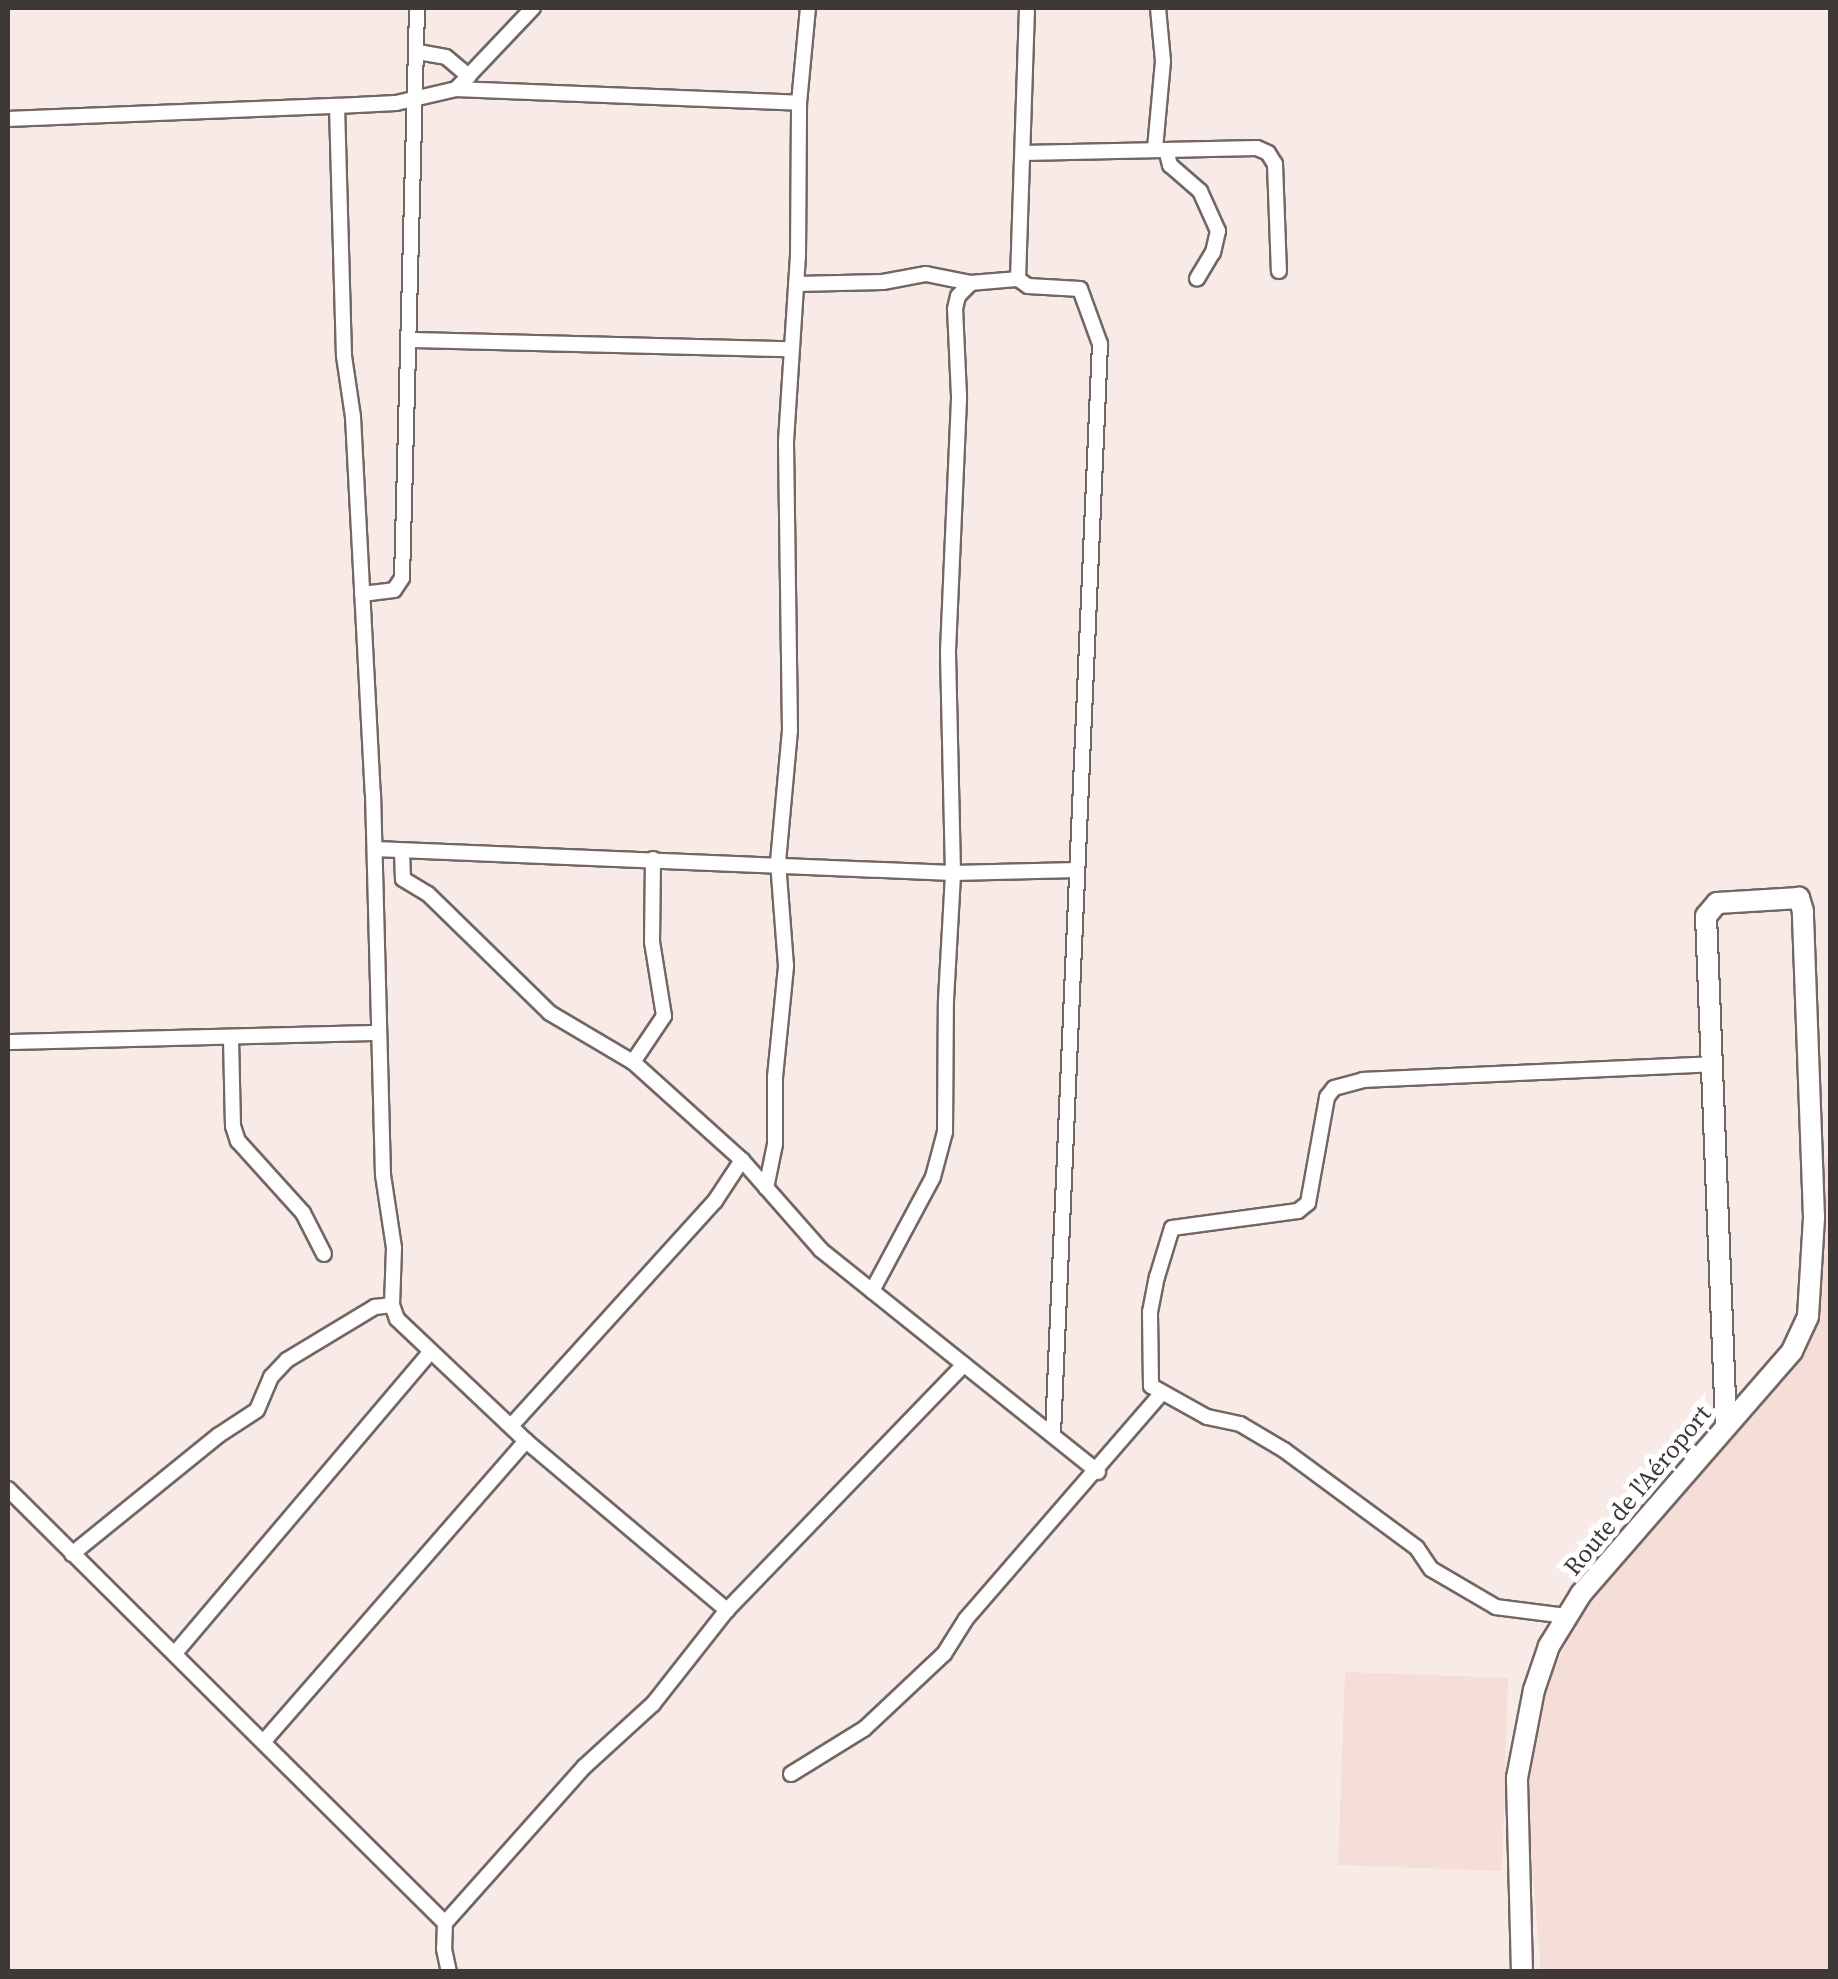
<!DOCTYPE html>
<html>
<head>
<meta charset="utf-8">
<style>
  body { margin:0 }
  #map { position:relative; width:1838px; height:1979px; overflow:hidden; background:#f8ebe7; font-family:"Source Serif 4",serif }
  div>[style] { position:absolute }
  .built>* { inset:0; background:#f4ded7 }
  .roads { filter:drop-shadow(2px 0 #736764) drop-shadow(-2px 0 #736764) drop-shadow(0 2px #736764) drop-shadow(0 -2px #736764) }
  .minor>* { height:14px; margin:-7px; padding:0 7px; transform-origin:7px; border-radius:7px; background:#fff }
  .secondary>* { height:20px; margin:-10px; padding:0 10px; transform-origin:10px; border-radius:10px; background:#fff }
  span { translate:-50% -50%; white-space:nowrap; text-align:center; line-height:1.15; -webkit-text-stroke:10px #fff; paint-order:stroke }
  .street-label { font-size:25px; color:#3e3937 }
  .frame { position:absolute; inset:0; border:10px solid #3e3937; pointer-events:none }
</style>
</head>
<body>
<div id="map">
  <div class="built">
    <i style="clip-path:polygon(1830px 1157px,1830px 1971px,1541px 1972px,1527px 1804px,1532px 1734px,1543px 1693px,1584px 1604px,1800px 1358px,1811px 1333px,1821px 1289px,1815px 1158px)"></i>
    <i style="clip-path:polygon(1345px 1672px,1508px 1678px,1502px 1871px,1338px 1865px)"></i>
  </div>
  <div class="roads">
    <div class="minor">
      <i style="left:1027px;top:8px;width:271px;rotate:91.9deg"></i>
      <i style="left:1018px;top:279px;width:12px;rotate:35deg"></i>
      <i style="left:1028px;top:286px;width:52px;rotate:3.3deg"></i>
      <i style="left:1080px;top:289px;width:59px;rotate:70deg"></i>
      <i style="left:1100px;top:344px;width:1092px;rotate:92.47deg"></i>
      <i style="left:418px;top:52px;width:28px;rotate:10deg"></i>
      <i style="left:446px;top:57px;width:30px;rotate:40deg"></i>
      <i style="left:456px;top:89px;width:112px;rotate:-46.5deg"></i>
      <i style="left:337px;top:106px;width:59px;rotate:-2.9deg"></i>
      <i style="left:396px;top:103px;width:62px;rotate:-13.1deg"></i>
      <i style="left:456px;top:89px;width:343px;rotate:2.3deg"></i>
      <i style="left:8px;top:119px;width:329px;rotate:-2.3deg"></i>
      <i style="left:337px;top:106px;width:250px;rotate:88.4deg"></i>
      <i style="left:344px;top:356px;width:62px;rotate:81.6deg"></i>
      <i style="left:353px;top:417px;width:377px;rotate:87deg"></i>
      <i style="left:373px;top:793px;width:382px;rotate:88.5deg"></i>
      <i style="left:383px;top:1175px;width:74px;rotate:81.4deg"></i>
      <i style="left:394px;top:1248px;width:57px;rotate:92deg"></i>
      <i style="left:392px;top:1305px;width:15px;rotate:70deg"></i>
      <i style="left:397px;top:1319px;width:178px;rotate:43.4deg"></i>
      <i style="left:526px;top:1441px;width:263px;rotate:40.1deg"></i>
      <i style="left:1155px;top:149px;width:88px;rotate:-84.8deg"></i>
      <i style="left:1163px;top:61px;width:53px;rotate:-95.4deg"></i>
      <i style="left:1166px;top:150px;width:16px;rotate:75deg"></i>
      <i style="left:1170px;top:165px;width:40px;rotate:41deg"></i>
      <i style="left:1200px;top:191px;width:44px;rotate:65.8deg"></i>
      <i style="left:1218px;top:231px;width:22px;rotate:103deg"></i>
      <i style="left:1213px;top:252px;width:31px;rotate:121deg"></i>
      <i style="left:1023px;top:153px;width:234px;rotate:-1.2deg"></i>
      <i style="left:1257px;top:148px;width:12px;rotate:24deg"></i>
      <i style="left:1268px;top:153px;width:13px;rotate:58deg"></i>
      <i style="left:1275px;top:164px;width:107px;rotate:87.9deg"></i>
      <i style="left:796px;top:284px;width:87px;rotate:-1.3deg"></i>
      <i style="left:883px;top:282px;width:44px;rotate:-10.5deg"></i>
      <i style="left:926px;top:274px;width:46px;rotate:11.3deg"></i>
      <i style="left:410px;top:340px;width:381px;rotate:1.4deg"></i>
      <i style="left:362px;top:594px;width:32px;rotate:-7deg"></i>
      <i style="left:394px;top:590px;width:14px;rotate:-56deg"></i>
      <i style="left:402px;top:578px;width:570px;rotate:-88.49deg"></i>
      <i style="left:375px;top:849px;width:578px;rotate:2.38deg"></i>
      <i style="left:953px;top:873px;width:124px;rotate:-1.4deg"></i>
      <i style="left:402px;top:851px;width:28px;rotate:88deg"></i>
      <i style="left:403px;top:879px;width:29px;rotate:31deg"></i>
      <i style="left:428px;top:894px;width:170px;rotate:44.3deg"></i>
      <i style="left:550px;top:1013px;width:96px;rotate:30.6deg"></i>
      <i style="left:633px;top:1062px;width:147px;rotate:42deg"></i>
      <i style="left:742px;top:1160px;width:120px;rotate:48.7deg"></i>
      <i style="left:821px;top:1250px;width:355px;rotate:38.7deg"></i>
      <i style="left:231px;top:1038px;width:88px;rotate:88.7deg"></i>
      <i style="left:233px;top:1126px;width:16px;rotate:72deg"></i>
      <i style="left:238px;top:1141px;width:97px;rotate:47.9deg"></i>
      <i style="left:303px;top:1213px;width:46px;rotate:62.9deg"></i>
      <i style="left:8px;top:1042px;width:368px;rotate:-1.4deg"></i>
      <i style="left:633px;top:1062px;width:55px;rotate:-56deg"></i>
      <i style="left:664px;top:1016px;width:75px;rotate:-99.2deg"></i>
      <i style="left:652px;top:942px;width:83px;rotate:-89.3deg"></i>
      <i style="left:766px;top:1188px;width:45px;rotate:-78.4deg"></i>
      <i style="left:775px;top:1144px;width:67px;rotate:-90deg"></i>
      <i style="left:775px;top:1077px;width:112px;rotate:-84.3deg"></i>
      <i style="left:786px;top:966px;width:104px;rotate:-94.4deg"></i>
      <i style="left:778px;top:862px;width:133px;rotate:-84.8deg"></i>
      <i style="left:790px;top:730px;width:289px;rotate:-90.8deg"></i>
      <i style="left:786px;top:441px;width:185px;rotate:-86.3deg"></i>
      <i style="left:798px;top:256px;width:153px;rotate:-89.6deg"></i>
      <i style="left:799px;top:103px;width:95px;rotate:-84.6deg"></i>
      <i style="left:872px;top:1291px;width:129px;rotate:-61.8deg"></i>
      <i style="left:933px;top:1177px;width:47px;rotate:-75.1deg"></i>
      <i style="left:945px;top:1132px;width:132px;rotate:-89.6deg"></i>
      <i style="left:946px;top:1000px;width:127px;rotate:-86.8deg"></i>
      <i style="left:953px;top:873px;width:222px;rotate:-91.3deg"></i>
      <i style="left:948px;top:651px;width:255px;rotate:-87.5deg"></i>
      <i style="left:959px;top:396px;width:87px;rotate:-92.6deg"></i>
      <i style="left:955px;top:309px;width:13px;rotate:-77deg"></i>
      <i style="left:958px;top:296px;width:18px;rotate:-45deg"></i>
      <i style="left:971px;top:283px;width:47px;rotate:-4.9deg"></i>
      <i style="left:511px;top:1426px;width:304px;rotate:-47.8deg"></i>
      <i style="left:715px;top:1201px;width:49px;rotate:-56.6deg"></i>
      <i style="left:8px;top:1489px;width:616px;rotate:44.8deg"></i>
      <i style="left:445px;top:1923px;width:26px;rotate:92deg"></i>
      <i style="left:444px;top:1949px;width:24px;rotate:78deg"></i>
      <i style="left:72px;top:1554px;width:189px;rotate:-39deg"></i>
      <i style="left:219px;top:1435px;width:45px;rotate:-33.3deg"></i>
      <i style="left:257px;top:1410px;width:36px;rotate:-67deg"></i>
      <i style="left:271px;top:1377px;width:23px;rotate:-47deg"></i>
      <i style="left:287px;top:1360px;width:103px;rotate:-31.1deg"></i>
      <i style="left:375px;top:1307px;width:17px;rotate:-7deg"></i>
      <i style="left:1566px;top:1616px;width:71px;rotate:-172.7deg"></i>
      <i style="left:1496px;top:1607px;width:75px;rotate:-149.7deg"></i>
      <i style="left:1431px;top:1569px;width:25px;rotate:-124deg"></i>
      <i style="left:1417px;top:1548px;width:165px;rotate:-143.6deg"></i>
      <i style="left:1284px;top:1450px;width:51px;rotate:-149.4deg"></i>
      <i style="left:1240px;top:1424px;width:34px;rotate:-168deg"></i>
      <i style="left:1207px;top:1417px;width:64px;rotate:-151deg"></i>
      <i style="left:1151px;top:1386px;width:74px;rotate:-90.8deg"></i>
      <i style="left:1150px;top:1312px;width:36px;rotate:-79deg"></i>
      <i style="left:1157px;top:1277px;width:51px;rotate:-73deg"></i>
      <i style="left:1172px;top:1228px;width:127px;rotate:-7.7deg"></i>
      <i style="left:1298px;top:1211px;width:13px;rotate:-39deg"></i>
      <i style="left:1308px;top:1203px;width:108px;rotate:-79.8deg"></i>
      <i style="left:1327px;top:1097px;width:11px;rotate:-52deg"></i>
      <i style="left:1334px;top:1088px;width:30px;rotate:-15deg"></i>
      <i style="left:1363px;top:1080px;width:348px;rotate:-2.6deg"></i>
      <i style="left:176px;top:1652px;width:393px;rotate:-49.7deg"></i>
      <i style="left:265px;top:1740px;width:397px;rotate:-48.9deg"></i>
      <i style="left:791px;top:1774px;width:86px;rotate:-31.7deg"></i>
      <i style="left:864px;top:1729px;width:110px;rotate:-43.2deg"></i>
      <i style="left:944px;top:1654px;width:41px;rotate:-57.8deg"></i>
      <i style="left:966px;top:1619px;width:299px;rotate:-49.1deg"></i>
      <i style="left:445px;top:1923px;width:210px;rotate:-48.3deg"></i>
      <i style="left:585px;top:1766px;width:92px;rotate:-42.4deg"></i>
      <i style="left:653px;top:1704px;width:120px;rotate:-51.8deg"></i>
      <i style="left:727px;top:1610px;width:341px;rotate:-46deg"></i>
    </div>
    <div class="secondary">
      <i style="left:1522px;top:1972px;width:194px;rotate:-91.5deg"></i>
      <i style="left:1517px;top:1778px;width:90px;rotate:-79.1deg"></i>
      <i style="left:1534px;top:1690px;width:46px;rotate:-71.2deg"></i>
      <i style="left:1549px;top:1646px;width:61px;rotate:-58.4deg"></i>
      <i style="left:1581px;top:1594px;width:322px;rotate:-49deg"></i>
      <i style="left:1792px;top:1351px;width:38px;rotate:-65deg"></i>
      <i style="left:1808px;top:1316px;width:99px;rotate:-86.5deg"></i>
      <i style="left:1814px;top:1217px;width:306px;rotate:-92.1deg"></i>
      <i style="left:1803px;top:911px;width:14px;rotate:-107deg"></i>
      <i style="left:1799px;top:898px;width:82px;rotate:176.5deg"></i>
      <i style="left:1717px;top:903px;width:17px;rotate:130deg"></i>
      <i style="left:1706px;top:916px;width:508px;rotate:87.75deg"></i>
    </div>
  </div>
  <div class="street-label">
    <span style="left:1637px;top:1490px;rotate:-50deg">Route de l'Aéroport</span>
  </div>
  <div class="frame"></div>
</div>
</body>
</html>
